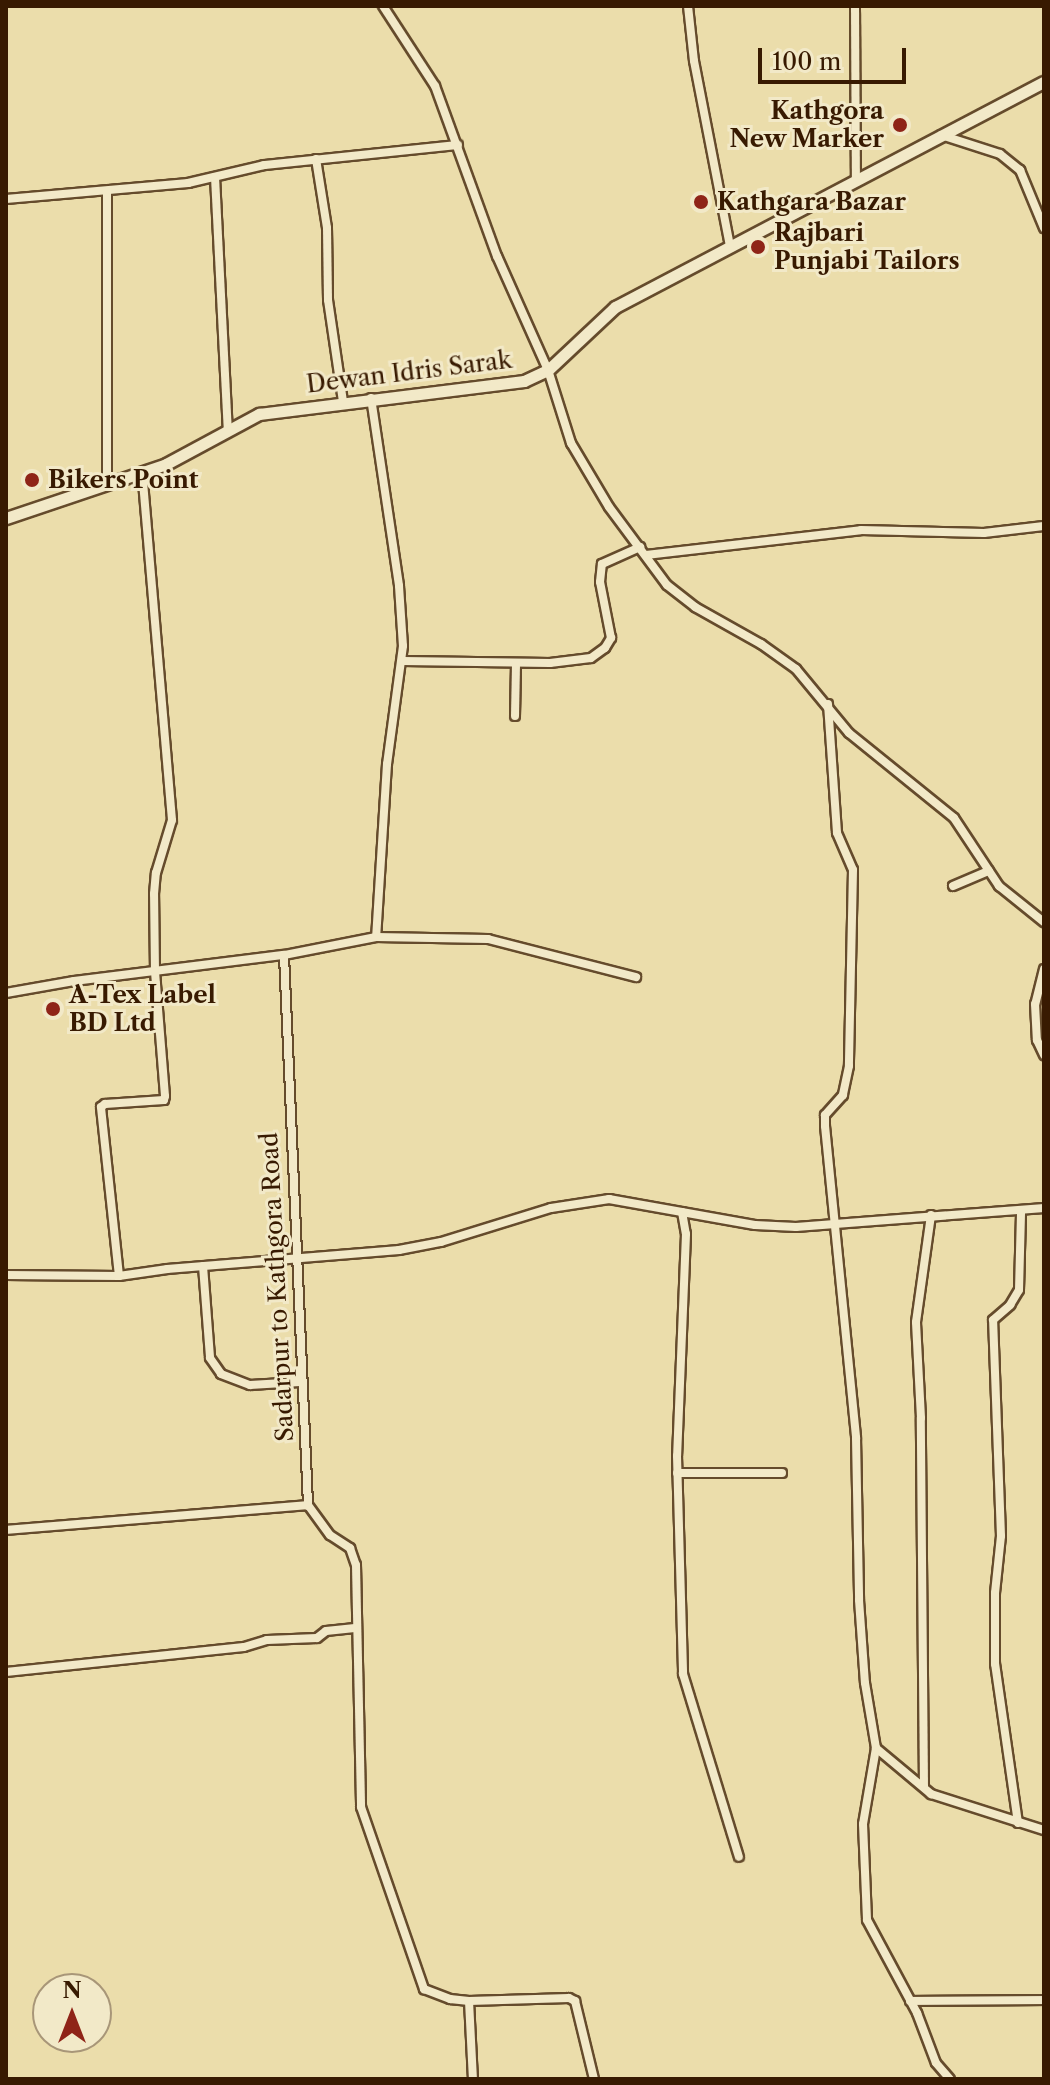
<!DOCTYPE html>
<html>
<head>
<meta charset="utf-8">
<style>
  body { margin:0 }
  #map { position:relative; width:1050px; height:2085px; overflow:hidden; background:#ebddab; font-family:"Libre Caslon Text",serif }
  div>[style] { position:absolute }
  .roads { filter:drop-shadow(2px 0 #654b2c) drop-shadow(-2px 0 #654b2c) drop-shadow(0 2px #654b2c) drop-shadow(0 -2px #654b2c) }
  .street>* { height:8px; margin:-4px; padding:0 4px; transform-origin:4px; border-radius:4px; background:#f2e9c8 }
  .secondary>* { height:11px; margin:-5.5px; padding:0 5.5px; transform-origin:5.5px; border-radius:5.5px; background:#f2e9c8 }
  .dots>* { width:22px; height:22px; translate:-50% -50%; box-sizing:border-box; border:4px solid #f2e9c8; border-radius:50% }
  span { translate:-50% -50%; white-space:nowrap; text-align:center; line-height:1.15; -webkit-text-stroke:6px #f2e9c8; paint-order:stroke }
  .poi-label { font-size:24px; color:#381a01; font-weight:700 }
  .right { translate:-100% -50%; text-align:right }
  .left { translate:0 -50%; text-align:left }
  .street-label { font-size:24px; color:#381a01 }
  .frame { position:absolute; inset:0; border:8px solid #381a01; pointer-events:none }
  .north { position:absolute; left:32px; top:1973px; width:80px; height:80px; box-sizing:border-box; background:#f2e9c8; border:2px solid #a89678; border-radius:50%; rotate:0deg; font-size:22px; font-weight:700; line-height:32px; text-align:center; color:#381a01 }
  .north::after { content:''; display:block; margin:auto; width:28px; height:36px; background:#8f2418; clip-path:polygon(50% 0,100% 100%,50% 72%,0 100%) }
  .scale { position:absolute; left:758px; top:48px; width:148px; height:36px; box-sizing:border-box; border:4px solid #381a01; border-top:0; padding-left:10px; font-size:24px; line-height:28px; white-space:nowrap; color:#381a01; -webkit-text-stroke:6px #f2e9c8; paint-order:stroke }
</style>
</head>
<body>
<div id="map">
  <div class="roads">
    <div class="street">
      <i style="left:383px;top:6px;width:95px;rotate:57deg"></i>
      <i style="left:435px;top:86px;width:181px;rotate:70deg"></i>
      <i style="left:497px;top:256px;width:125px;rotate:65.9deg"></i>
      <i style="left:548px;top:370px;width:77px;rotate:72.5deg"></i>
      <i style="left:571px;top:443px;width:74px;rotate:59.3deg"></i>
      <i style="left:609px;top:507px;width:97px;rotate:53.4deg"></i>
      <i style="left:667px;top:585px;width:36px;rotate:38deg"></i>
      <i style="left:695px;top:607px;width:76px;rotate:29.3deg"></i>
      <i style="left:761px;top:644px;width:43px;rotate:35.5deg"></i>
      <i style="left:796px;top:669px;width:83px;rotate:50.4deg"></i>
      <i style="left:849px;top:733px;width:135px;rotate:39deg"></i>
      <i style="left:954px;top:818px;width:82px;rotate:56.5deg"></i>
      <i style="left:999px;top:886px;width:58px;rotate:38.7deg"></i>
      <i style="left:688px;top:6px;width:55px;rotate:83.8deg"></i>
      <i style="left:694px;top:61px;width:188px;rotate:79deg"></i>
      <i style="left:855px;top:6px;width:175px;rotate:89.7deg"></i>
      <i style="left:941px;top:135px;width:62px;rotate:17.9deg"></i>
      <i style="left:1000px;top:154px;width:26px;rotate:39deg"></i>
      <i style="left:1020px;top:170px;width:63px;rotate:67.5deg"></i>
      <i style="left:316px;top:159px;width:70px;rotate:80.9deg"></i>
      <i style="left:327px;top:228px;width:72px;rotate:89.2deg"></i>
      <i style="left:328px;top:300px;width:103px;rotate:81.6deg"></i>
      <i style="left:215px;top:177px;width:253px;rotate:87.1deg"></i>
      <i style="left:107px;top:192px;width:293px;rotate:90deg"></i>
      <i style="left:6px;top:199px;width:183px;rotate:-5deg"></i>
      <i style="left:188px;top:183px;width:78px;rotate:-13.3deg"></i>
      <i style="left:264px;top:165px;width:195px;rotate:-5.9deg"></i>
      <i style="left:371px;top:398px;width:190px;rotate:81.5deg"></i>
      <i style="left:399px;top:586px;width:60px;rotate:86.2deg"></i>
      <i style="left:403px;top:646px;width:119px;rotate:97.7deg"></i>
      <i style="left:387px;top:764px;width:173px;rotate:93.6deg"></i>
      <i style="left:376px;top:937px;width:94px;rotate:168.9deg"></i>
      <i style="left:284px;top:955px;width:551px;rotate:87.5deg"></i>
      <i style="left:308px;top:1505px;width:37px;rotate:54deg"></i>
      <i style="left:330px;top:1535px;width:24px;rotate:33deg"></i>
      <i style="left:350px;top:1548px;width:18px;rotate:71deg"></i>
      <i style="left:356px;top:1565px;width:242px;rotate:88.8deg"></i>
      <i style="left:361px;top:1807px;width:193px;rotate:70.9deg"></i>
      <i style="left:424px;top:1989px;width:28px;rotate:21deg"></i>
      <i style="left:450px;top:1999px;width:19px;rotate:6deg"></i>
      <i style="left:469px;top:2001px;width:100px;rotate:-1.7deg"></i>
      <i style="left:569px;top:1998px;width:7px;rotate:27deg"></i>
      <i style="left:575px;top:2001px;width:80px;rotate:76.3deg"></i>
      <i style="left:646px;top:555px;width:216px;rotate:-6.6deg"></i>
      <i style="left:861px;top:530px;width:123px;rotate:1.4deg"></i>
      <i style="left:984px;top:533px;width:60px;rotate:-6.7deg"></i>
      <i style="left:403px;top:661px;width:147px;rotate:0.8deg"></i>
      <i style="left:550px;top:663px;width:41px;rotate:-7deg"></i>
      <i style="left:591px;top:658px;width:17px;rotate:-36deg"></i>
      <i style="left:605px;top:648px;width:12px;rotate:-59deg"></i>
      <i style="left:611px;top:638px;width:57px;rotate:-101.1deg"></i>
      <i style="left:600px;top:582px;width:18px;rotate:-84deg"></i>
      <i style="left:602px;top:564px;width:42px;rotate:-24.1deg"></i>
      <i style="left:828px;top:704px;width:129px;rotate:86deg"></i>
      <i style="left:837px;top:833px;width:40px;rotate:66.6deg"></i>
      <i style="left:853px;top:870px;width:196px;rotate:91.2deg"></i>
      <i style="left:849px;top:1066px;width:30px;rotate:102deg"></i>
      <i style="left:843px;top:1095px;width:27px;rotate:132deg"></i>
      <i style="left:825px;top:1115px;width:11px;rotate:90deg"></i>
      <i style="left:825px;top:1126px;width:314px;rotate:84.3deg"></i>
      <i style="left:856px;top:1438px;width:162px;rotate:88.9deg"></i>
      <i style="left:859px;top:1600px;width:83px;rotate:85.9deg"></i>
      <i style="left:865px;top:1683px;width:66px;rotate:80.4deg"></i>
      <i style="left:876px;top:1748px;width:77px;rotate:99.7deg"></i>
      <i style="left:863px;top:1824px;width:96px;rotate:87.6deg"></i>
      <i style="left:867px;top:1920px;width:106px;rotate:61.7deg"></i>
      <i style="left:917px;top:2013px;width:53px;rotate:69.2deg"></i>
      <i style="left:936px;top:2063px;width:21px;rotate:49deg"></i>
      <i style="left:515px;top:716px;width:53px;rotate:-88.9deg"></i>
      <i style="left:953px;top:886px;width:39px;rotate:-23deg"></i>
      <i style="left:376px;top:937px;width:112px;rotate:1deg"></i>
      <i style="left:488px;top:939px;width:153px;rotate:14.4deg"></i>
      <i style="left:1044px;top:969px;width:36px;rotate:104deg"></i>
      <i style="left:1035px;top:1004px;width:36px;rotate:87deg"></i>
      <i style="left:1037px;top:1040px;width:17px;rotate:65deg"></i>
      <i style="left:6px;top:993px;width:69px;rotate:-10deg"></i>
      <i style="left:74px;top:981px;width:212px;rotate:-7.1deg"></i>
      <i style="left:682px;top:1212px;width:22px;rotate:80deg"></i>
      <i style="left:686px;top:1234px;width:222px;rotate:92.3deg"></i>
      <i style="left:677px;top:1456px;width:218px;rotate:88.4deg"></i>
      <i style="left:683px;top:1674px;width:191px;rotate:73deg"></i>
      <i style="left:203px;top:1266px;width:92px;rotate:85.6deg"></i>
      <i style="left:210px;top:1358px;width:19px;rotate:55deg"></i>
      <i style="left:221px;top:1374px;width:31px;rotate:21deg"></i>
      <i style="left:250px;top:1385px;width:50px;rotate:-3.4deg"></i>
      <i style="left:6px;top:1275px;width:113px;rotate:0.5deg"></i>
      <i style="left:119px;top:1276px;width:49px;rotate:-8.3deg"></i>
      <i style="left:167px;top:1269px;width:233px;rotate:-4.7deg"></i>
      <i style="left:399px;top:1250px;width:43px;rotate:-10.8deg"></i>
      <i style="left:441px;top:1242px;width:115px;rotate:-17.2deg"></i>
      <i style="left:551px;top:1208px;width:59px;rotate:-8.8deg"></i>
      <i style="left:609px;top:1199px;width:148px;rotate:10.1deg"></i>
      <i style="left:755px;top:1225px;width:41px;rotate:2.8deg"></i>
      <i style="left:796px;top:1227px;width:249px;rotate:-4.4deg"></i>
      <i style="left:119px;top:1276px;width:170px;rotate:-96.1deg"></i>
      <i style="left:101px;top:1107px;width:5px;rotate:-37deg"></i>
      <i style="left:105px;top:1104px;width:59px;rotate:-3.9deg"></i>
      <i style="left:164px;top:1100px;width:4px;rotate:-76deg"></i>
      <i style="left:165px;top:1096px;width:124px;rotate:-94.6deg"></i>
      <i style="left:155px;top:972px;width:78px;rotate:-90.7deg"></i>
      <i style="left:154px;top:894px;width:21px;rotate:-85deg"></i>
      <i style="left:156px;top:873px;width:55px;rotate:-73.2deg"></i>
      <i style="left:172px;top:820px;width:348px;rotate:-94.9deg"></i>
      <i style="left:677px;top:1473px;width:105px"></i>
      <i style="left:6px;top:1530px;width:303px;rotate:-4.7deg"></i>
      <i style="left:6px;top:1672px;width:239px;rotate:-6deg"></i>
      <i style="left:244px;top:1647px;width:24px;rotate:-17deg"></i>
      <i style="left:267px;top:1640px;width:50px;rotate:-2.3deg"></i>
      <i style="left:317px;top:1638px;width:11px;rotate:-38deg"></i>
      <i style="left:326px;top:1631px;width:29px;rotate:-6deg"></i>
      <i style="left:876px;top:1748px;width:72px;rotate:39.9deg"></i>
      <i style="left:931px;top:1794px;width:119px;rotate:17.7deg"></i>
      <i style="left:924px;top:1787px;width:369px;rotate:-90.5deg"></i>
      <i style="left:921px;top:1418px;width:96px;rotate:-93deg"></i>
      <i style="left:916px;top:1322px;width:108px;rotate:-82deg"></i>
      <i style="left:1018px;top:1823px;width:161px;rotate:-98.2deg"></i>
      <i style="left:995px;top:1664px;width:71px;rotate:-90deg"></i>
      <i style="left:995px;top:1593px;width:57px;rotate:-84deg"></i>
      <i style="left:1001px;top:1536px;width:216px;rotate:-92.1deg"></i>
      <i style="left:993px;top:1320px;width:23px;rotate:-41deg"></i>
      <i style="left:1010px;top:1305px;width:17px;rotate:-59deg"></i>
      <i style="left:1019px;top:1290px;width:78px;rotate:-88.5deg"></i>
      <i style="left:469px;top:2001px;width:78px;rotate:87.1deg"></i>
      <i style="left:910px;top:2001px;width:134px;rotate:-0.4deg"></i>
    </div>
    <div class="secondary">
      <i style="left:6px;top:518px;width:169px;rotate:-18.6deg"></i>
      <i style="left:166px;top:464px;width:106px;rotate:-28.3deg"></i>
      <i style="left:259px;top:414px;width:267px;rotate:-7.1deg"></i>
      <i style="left:524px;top:381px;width:26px;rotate:-25deg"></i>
      <i style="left:548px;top:370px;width:92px;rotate:-43.2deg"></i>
      <i style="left:615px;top:307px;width:484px;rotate:-27.7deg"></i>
    </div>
  </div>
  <div class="dots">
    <i style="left:900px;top:125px;background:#8f2418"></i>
    <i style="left:701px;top:202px;background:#8f2418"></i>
    <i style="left:758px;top:247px;background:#8f2418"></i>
    <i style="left:32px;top:480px;background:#8f2418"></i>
    <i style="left:53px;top:1009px;background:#8f2418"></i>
  </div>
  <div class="poi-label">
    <span class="right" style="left:884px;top:125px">Kathgora<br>New Marker</span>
    <span class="left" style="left:717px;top:202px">Kathgara Bazar</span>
    <span class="left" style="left:774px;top:247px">Rajbari<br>Punjabi Tailors</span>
    <span class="left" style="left:48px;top:480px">Bikers Point</span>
    <span class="left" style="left:69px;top:1009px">A-Tex Label<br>BD Ltd</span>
  </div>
  <div class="street-label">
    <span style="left:409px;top:372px;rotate:-7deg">Dewan Idris Sarak</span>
    <span style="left:277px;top:1287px;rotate:-93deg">Sadarpur to Kathgora Road</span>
  </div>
  <div class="frame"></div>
  <div class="north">N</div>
  <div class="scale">100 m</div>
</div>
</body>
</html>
